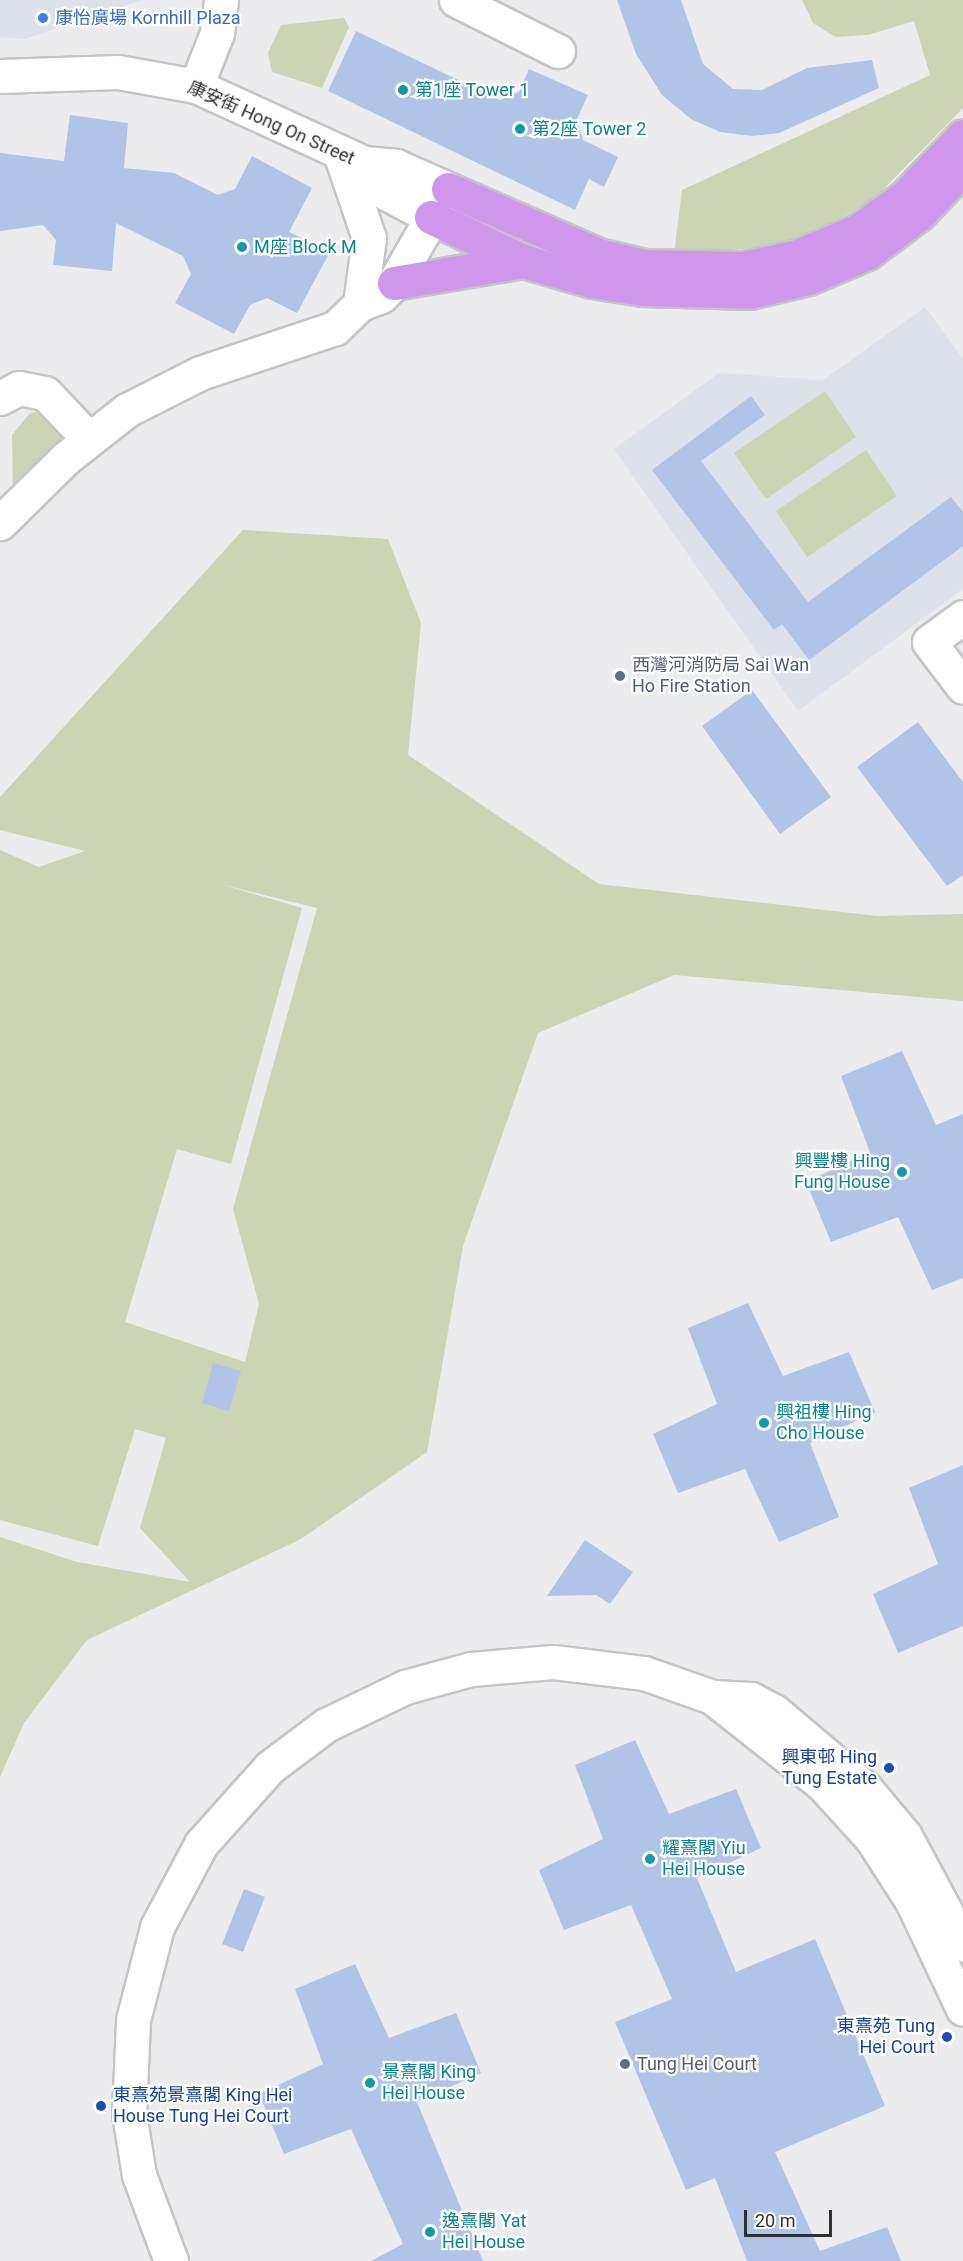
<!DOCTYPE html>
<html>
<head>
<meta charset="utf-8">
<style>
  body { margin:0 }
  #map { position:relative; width:963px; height:2261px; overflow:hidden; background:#ececee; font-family:Roboto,"Noto Sans TC",sans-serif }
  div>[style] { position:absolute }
  .built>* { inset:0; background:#dde1e9 }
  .green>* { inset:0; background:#cbd4b3 }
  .building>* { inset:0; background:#b0c4e8 }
  .roads { filter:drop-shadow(2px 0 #c4c5c6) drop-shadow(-2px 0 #c4c5c6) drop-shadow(0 2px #c4c5c6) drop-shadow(0 -2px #c4c5c6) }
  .minor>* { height:33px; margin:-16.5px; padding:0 16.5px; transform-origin:16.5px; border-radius:16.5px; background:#fff }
  .highway>* { height:33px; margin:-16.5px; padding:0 16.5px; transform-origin:16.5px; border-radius:16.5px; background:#cf97eb }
  .dots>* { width:16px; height:16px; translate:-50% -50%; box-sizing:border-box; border:3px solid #fff; border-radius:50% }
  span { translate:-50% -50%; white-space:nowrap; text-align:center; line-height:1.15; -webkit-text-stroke:4.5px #fff; paint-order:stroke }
  .shop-label { font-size:18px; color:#366cbe }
  .left { translate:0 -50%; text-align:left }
  .culture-label { font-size:18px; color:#0d838f }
  .right { translate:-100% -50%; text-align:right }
  .street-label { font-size:18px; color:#303031 }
  .service-label { font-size:18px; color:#4e5e75 }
  .transit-label { font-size:18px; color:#164399 }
  .scale { position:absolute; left:744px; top:2210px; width:88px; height:27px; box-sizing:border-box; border:3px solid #303031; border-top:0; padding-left:8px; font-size:18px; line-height:21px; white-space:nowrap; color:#303031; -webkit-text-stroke:4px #fff; paint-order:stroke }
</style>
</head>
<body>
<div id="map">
  <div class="built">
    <i style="clip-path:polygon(0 0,142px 0,25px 39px,0 37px)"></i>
    <i style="clip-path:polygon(925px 307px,963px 359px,963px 589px,798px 711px,614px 449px,719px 373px,823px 380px)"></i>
  </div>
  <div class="green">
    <i style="clip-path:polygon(802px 0,963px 0,963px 108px,873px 200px,792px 245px,674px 254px,682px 190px,930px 75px,914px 21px,868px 35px,835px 37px,813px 23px)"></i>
    <i style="clip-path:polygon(344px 18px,349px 27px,322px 88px,272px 72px,268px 53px,281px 25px)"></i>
    <i style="clip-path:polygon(825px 391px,856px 437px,766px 499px,734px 453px)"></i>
    <i style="clip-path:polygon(45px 409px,82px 429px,13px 492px,12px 435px,29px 414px)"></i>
    <i style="clip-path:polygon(866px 450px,897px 496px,807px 557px,776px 511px)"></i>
    <i style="clip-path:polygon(evenodd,243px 530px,388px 539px,421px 623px,408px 755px,599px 884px,877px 916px,963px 914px,963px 1001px,674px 975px,538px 1033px,463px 1246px,427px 1452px,301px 1539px,87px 1640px,24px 1723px,0 1777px,0 1537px,77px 1562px,190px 1582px,140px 1528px,166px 1438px,135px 1429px,98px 1546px,0 1520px,0 850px,39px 867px,85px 851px,0 830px,0 797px,243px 530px,220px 884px,317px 908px,233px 1209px,259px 1304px,245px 1362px,125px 1322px,177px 1149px,231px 1164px,302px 908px,220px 884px)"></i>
  </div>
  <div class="building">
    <i style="clip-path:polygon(617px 0,681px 0,703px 64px,733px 89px,762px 90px,807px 68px,872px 60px,879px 88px,779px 133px,752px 136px,720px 132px,691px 119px,662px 95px,636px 54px)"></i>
    <i style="clip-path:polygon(356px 31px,500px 100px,519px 92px,529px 69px,588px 95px,577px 119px,583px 140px,618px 157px,604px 187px,589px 179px,575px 210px,328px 91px)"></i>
    <i style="clip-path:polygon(70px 115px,128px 123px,124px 168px,174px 173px,218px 195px,235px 189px,252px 156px,312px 188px,289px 232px,330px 252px,297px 313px,267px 298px,250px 305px,234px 334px,175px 303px,191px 274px,183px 256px,116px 223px,112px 271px,53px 265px,56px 240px,43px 225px,0 231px,0 153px,64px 161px)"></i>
    <i style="clip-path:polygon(751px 396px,765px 415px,701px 461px,808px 602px,951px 497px,963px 512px,963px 546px,809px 660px,782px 624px,774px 630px,652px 470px)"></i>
    <i style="clip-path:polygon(752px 690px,831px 797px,780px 834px,702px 726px)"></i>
    <i style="clip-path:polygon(918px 722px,963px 782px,963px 875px,947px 886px,857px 767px)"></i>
    <i style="clip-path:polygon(902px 1051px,936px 1125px,963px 1114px,963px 1278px,932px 1290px,898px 1217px,831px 1242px,806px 1182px,870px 1152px,841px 1076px)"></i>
    <i style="clip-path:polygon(748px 1303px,783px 1376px,849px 1352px,875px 1412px,810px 1443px,839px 1517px,779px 1542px,745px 1469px,678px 1493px,653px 1434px,717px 1404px,688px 1328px)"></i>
    <i style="clip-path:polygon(213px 1363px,241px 1371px,229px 1411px,202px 1403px)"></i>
    <i style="clip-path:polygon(963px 1465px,963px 1626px,898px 1653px,873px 1594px,938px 1564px,909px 1488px)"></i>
    <i style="clip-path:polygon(585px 1540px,633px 1572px,610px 1604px,596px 1595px,547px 1596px)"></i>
    <i style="clip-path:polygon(635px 1740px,669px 1814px,736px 1789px,761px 1848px,697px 1878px,736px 1972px,815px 1939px,885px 2106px,775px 2152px,820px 2251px,887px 2227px,901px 2261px,747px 2261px,715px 2178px,686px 2190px,615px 2022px,672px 1999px,631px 1905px,564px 1930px,539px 1870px,603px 1839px,575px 1765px)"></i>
    <i style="clip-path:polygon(244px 1889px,265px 1897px,243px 1952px,222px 1944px)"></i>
    <i style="clip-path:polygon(355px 1964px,389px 2038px,456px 2013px,481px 2073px,417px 2102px,483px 2261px,371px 2261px,403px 2244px,351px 2129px,284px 2154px,259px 2094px,323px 2064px,295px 1989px)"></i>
  </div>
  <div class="roads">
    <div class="minor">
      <i style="left:456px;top:0;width:114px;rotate:26.6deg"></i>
      <i style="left:0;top:76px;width:118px;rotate:-1.9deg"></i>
      <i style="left:118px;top:72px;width:79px;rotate:10.2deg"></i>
      <i style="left:196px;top:86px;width:185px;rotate:24.6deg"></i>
      <i style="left:364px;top:163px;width:32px;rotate:5deg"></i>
      <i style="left:396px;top:166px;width:57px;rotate:23.9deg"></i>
      <i style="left:448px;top:189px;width:108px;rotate:119.9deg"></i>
      <i style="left:394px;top:283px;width:18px;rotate:135deg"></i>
      <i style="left:381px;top:296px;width:22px;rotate:159deg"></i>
      <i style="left:360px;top:304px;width:35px;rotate:136deg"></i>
      <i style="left:335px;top:328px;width:142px;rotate:161.6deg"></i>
      <i style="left:200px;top:373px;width:82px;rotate:153.1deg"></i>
      <i style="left:127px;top:410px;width:78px;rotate:141.8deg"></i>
      <i style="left:66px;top:458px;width:93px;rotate:135.4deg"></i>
      <i style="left:196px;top:86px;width:57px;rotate:-68.4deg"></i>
      <i style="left:217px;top:33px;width:33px;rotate:-83deg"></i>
      <i style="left:340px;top:153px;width:90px;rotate:71.2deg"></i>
      <i style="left:369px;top:238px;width:67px;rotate:97.8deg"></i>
      <i style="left:364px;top:163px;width:37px;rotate:54deg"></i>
      <i style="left:386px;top:193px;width:51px;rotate:28.1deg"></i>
      <i style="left:0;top:398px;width:21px;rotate:-28deg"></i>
      <i style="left:19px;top:388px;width:26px;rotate:11deg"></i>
      <i style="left:45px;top:393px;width:62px;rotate:46.3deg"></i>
      <i style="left:963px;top:617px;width:42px;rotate:143.7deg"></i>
      <i style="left:929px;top:642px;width:56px;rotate:52.9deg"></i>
      <i style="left:712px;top:1697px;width:39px;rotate:3deg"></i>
      <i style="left:751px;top:1699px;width:26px;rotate:28deg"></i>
      <i style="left:774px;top:1711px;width:119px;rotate:40.2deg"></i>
      <i style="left:865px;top:1788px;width:62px;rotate:50.2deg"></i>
      <i style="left:905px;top:1836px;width:123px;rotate:61.8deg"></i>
      <i style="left:171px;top:2261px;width:92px;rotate:-110.4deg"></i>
      <i style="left:139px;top:2175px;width:63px;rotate:-99.2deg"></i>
      <i style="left:129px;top:2113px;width:93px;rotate:-87.5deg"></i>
      <i style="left:133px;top:2020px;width:96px;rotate:-75.5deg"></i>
      <i style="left:157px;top:1927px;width:94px;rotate:-62.1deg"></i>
      <i style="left:201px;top:1844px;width:103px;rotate:-48.1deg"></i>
      <i style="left:270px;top:1767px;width:70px;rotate:-36.9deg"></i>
      <i style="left:326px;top:1725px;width:88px;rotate:-25.7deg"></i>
      <i style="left:405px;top:1687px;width:68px;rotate:-15.3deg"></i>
      <i style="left:471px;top:1669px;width:82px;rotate:-4.9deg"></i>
      <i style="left:553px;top:1662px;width:92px;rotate:6.9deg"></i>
      <i style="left:644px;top:1673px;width:72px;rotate:19.4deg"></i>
      <i style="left:712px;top:1697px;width:140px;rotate:38.3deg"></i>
      <i style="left:822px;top:1784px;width:74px;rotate:47.7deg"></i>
      <i style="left:872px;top:1839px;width:74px;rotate:57.2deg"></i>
      <i style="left:912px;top:1901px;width:119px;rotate:64.7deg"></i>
    </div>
    <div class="highway">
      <i style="left:448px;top:189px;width:164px;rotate:23.7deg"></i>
      <i style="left:598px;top:255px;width:47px;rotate:13.4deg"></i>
      <i style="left:644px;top:266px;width:99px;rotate:1.2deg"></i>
      <i style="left:743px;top:268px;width:56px;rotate:-12.3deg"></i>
      <i style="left:798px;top:256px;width:64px;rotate:-23deg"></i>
      <i style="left:857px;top:231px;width:59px;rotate:-35.3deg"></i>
      <i style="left:905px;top:197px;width:84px;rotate:-46.4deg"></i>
      <i style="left:431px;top:217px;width:102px;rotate:25.6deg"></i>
      <i style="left:523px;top:261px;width:72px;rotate:16.2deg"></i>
      <i style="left:592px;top:281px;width:51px;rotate:9.1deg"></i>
      <i style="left:642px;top:289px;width:108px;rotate:1.6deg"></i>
      <i style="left:750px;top:292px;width:60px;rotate:-13.6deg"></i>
      <i style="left:808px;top:278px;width:64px;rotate:-23deg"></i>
      <i style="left:867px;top:253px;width:65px;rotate:-36.9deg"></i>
      <i style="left:919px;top:214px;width:64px;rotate:-46.3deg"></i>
      <i style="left:394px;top:283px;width:131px;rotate:-9.7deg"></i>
    </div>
  </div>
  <div class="dots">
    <i style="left:43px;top:18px;background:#3f7fe0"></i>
    <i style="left:403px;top:90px;background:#0f9aa8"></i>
    <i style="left:520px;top:129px;background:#0f9aa8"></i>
    <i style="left:242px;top:247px;background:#0f9aa8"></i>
    <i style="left:620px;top:676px;background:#5c6f8a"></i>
    <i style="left:902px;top:1172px;background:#0f9aa8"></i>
    <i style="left:764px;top:1423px;background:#0f9aa8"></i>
    <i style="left:889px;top:1768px;background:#1a4fb4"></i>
    <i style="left:650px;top:1859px;background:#0f9aa8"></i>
    <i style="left:947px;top:2037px;background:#1a4fb4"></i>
    <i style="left:625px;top:2064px;background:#5c6f8a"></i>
    <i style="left:370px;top:2083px;background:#0f9aa8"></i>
    <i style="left:101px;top:2106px;background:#1a4fb4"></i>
    <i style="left:430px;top:2232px;background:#0f9aa8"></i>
  </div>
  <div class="shop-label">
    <span class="left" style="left:55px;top:18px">康怡廣場 Kornhill Plaza</span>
  </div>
  <div class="culture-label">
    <span class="left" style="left:415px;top:90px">第1座 Tower 1</span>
    <span class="left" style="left:532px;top:129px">第2座 Tower 2</span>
    <span class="left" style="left:254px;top:247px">M座 Block M</span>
    <span class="right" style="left:890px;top:1172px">興豐樓 Hing<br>Fung House</span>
    <span class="left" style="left:776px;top:1423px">興祖樓 Hing<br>Cho House</span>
    <span class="left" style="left:662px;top:1859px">耀熹閣 Yiu<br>Hei House</span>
    <span class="left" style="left:382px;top:2083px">景熹閣 King<br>Hei House</span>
    <span class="left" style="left:442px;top:2232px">逸熹閣 Yat<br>Hei House</span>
  </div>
  <div class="street-label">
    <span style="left:271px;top:123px;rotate:24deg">康安街 Hong On Street</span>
  </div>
  <div class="service-label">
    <span class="left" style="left:632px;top:676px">西灣河消防局 Sai Wan<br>Ho Fire Station</span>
    <span class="left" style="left:637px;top:2064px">Tung Hei Court</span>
  </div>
  <div class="transit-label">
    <span class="right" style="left:877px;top:1768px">興東邨 Hing<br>Tung Estate</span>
    <span class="right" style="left:935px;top:2037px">東熹苑 Tung<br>Hei Court</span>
    <span class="left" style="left:113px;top:2106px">東熹苑景熹閣 King Hei<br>House Tung Hei Court</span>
  </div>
  <div class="scale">20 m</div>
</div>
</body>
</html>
